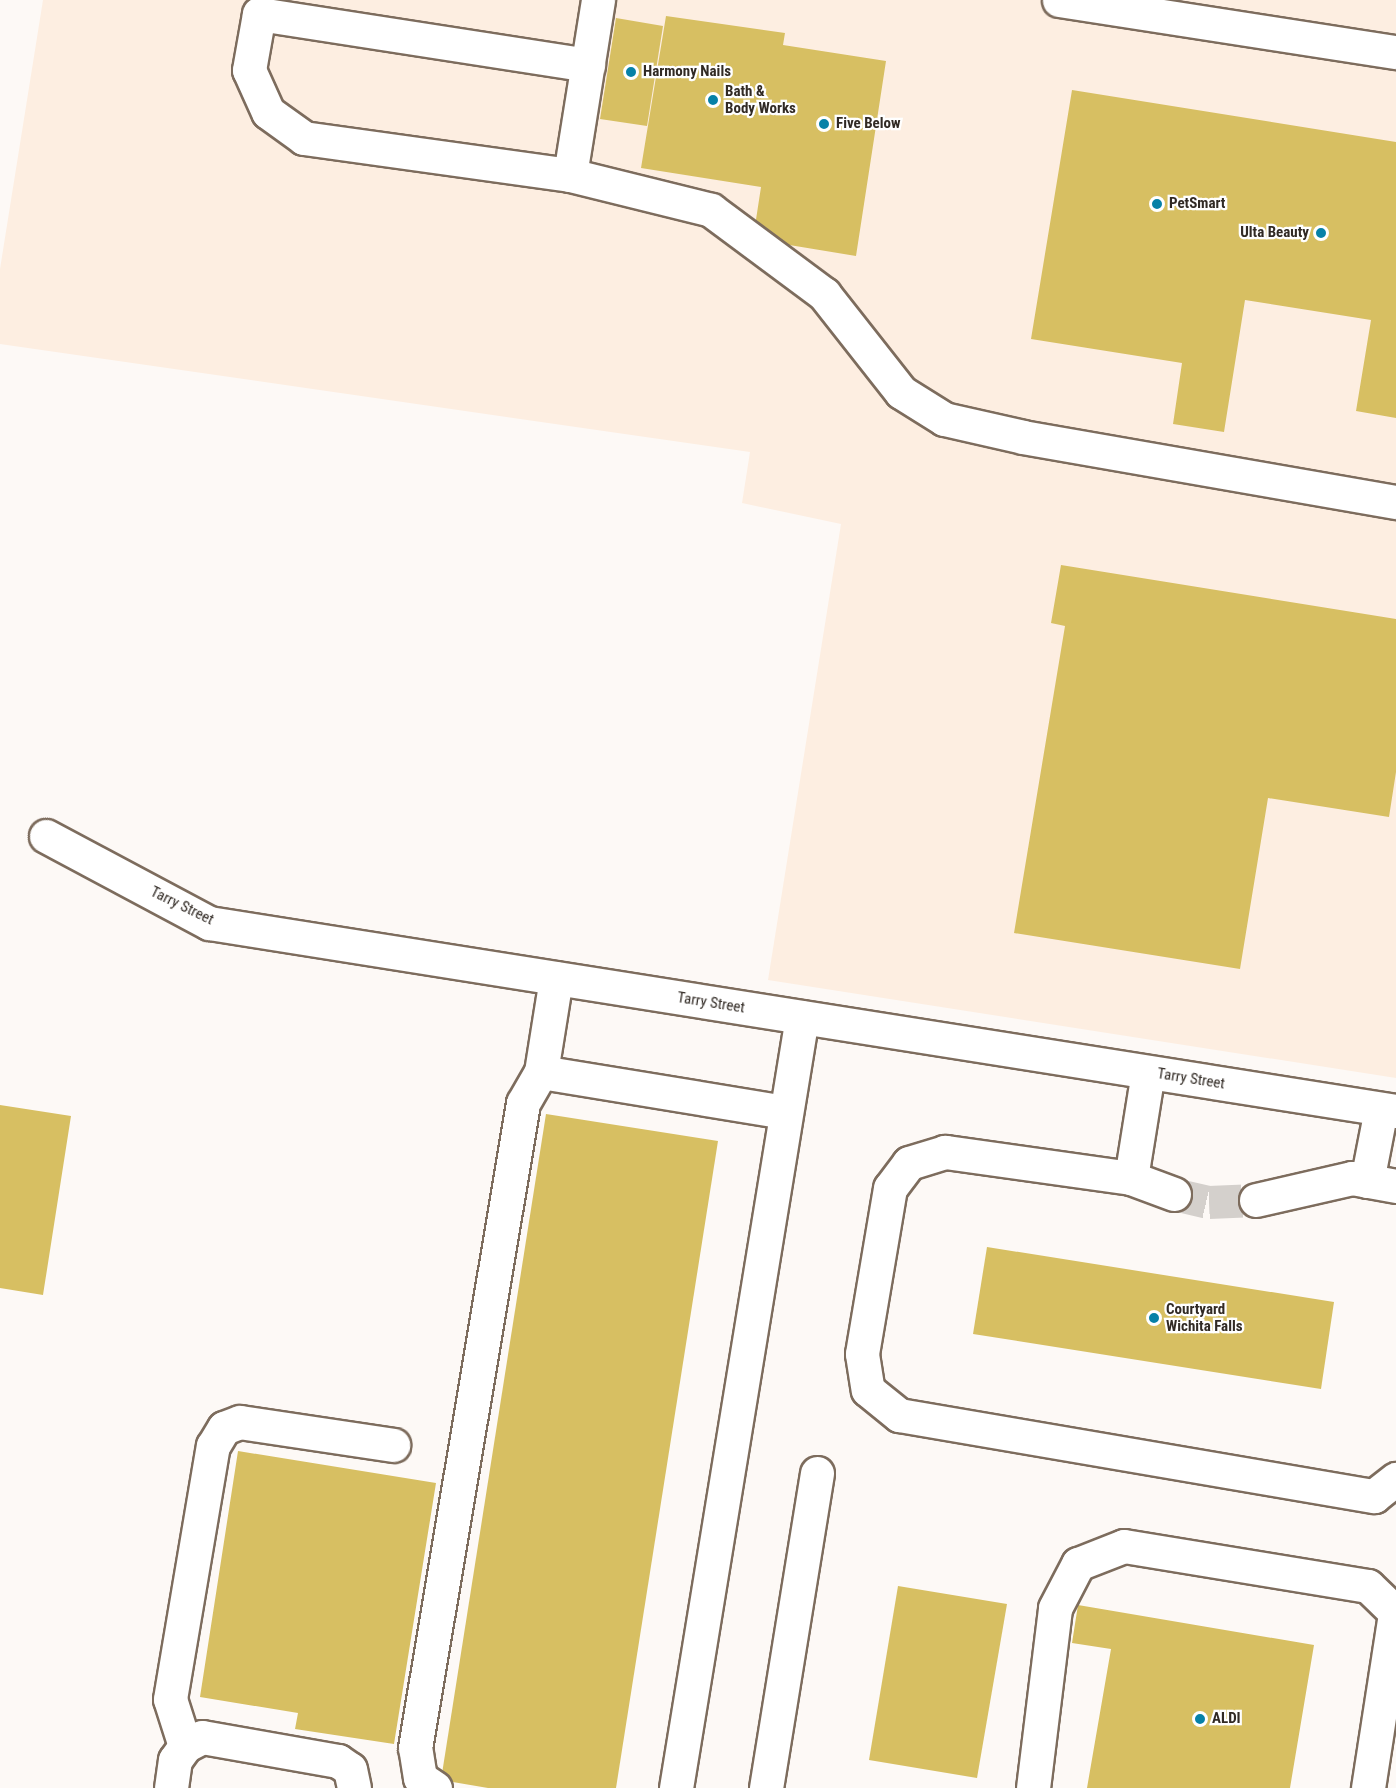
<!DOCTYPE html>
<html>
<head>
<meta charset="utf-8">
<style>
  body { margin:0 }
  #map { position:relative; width:1396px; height:1788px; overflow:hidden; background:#fdf9f6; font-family:"Roboto Condensed",sans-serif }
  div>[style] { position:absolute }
  .built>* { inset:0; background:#fdeee1 }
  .building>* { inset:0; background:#d7bf62 }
  .minor-tunnel>* { height:33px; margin-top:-16.5px; transform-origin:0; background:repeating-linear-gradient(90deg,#d4d0cc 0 33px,transparent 0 49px) }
  .roads { filter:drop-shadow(2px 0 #7d6c5d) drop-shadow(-2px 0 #7d6c5d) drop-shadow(0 2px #7d6c5d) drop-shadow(0 -2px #7d6c5d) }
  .minor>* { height:33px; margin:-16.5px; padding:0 16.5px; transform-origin:16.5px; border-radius:16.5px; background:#fff }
  .dots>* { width:16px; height:16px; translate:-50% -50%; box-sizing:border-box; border:3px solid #fff; border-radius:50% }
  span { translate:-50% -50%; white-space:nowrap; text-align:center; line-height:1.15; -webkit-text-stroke:4.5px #fff; paint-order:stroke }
  .poi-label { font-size:15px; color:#312a24; font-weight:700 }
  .left { translate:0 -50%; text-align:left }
  .right { translate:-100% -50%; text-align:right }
  .street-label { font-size:15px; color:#312a24 }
</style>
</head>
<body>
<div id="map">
  <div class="built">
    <i style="clip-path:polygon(43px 0,1396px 0,1396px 1078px,768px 980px,841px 524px,742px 503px,750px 452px,0 344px,0 269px)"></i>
  </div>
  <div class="building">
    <i style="clip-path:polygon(666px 16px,785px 33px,783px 45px,886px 61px,856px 256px,753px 239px,761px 187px,641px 168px)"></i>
    <i style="clip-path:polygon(616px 18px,663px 26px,647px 126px,600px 119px)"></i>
    <i style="clip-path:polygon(1072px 90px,1396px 142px,1396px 418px,1356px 411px,1371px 320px,1245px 300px,1224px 432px,1173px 424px,1182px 363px,1031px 339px)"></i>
    <i style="clip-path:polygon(1061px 565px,1396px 619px,1396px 772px,1389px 817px,1268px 798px,1240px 969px,1014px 933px,1065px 626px,1051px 623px)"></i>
    <i style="clip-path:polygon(0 1105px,71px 1116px,43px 1295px,0 1288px)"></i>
    <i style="clip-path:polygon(546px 1114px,718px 1141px,616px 1788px,488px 1788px,441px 1780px)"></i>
    <i style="clip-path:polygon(987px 1247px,1334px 1302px,1321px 1389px,973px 1334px)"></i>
    <i style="clip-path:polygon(238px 1451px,436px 1483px,394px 1744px,295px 1729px,298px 1713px,200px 1697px)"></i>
    <i style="clip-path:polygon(898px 1586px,1007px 1604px,977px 1778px,869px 1760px)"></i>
    <i style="clip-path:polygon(1078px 1605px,1314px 1645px,1290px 1788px,1087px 1788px,1111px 1649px,1072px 1643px)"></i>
  </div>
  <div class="minor-tunnel">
    <i style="left:1174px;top:1194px;width:36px;rotate:13deg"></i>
    <i style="left:1209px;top:1202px;width:47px;rotate:-2.4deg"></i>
  </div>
  <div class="roads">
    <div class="minor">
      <i style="left:598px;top:0;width:177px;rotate:99.1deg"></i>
      <i style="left:570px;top:175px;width:145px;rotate:13.9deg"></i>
      <i style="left:711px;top:210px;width:141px;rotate:36.6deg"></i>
      <i style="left:824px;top:294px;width:125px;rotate:51.8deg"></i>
      <i style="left:901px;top:392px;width:51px;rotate:32.1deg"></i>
      <i style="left:944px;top:419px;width:81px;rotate:12.8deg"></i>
      <i style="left:1023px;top:437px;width:379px;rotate:9.9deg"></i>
      <i style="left:1059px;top:0;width:341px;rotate:8.8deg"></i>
      <i style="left:570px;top:175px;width:269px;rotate:-172.1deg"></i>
      <i style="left:304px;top:138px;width:44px;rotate:-144.2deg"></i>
      <i style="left:268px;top:112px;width:46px;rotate:-114.3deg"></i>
      <i style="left:249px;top:70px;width:57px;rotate:-79.9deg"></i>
      <i style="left:259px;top:14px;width:333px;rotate:8.8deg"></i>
      <i style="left:46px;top:836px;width:185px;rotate:28.1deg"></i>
      <i style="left:209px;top:923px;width:1202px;rotate:9deg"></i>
      <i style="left:541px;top:1072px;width:247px;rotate:9.3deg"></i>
      <i style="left:1131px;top:1178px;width:107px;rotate:-80.9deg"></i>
      <i style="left:1367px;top:1181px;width:73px;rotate:-79deg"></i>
      <i style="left:1174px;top:1194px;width:46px;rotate:-159.6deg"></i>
      <i style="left:1131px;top:1178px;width:188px;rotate:-172deg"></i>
      <i style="left:945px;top:1152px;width:38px;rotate:163deg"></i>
      <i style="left:909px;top:1163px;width:31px;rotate:127deg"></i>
      <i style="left:890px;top:1188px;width:168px;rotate:99.6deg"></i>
      <i style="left:862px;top:1354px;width:36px;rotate:81deg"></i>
      <i style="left:868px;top:1390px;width:40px;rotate:39deg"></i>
      <i style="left:899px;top:1415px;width:482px;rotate:9.7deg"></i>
      <i style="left:1374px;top:1496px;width:28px;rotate:-38deg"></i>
      <i style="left:1256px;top:1200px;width:98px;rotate:-12.9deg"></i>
      <i style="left:1352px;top:1178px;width:45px;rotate:10.3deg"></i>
      <i style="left:185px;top:1746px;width:49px;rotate:-107.7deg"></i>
      <i style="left:170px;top:1699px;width:257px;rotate:-80.4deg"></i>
      <i style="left:213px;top:1446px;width:21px;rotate:-59deg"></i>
      <i style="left:224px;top:1428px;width:17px;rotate:-21deg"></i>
      <i style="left:240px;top:1422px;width:155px;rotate:8.5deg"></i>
      <i style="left:171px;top:1788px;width:28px;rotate:-82deg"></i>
      <i style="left:175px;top:1760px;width:17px;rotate:-54deg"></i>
      <i style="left:185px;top:1746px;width:19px;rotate:-28deg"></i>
      <i style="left:202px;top:1737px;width:138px;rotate:10deg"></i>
      <i style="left:338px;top:1761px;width:14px;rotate:34deg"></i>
      <i style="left:350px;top:1769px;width:19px;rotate:78deg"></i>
      <i style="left:435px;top:1788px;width:18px;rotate:-146deg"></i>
      <i style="left:420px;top:1778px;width:30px;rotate:-99deg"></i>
      <i style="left:415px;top:1748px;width:654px;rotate:-80.49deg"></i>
      <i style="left:523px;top:1103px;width:36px;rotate:-60deg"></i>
      <i style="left:541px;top:1072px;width:95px;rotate:-80.9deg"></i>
      <i style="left:676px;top:1788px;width:781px;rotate:-80.72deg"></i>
      <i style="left:766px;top:1788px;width:319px;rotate:-80.8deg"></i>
      <i style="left:1033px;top:1788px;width:181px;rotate:-83deg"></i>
      <i style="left:1055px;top:1608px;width:50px;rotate:-62.4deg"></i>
      <i style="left:1078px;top:1564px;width:49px;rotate:-21.4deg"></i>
      <i style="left:1124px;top:1546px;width:247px;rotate:9.3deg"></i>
      <i style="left:1368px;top:1586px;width:39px;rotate:44deg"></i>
      <i style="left:1368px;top:1788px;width:177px;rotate:-81.2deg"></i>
    </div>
  </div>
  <div class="dots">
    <i style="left:631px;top:72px;background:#0781a7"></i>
    <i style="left:713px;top:100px;background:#0781a7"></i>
    <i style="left:824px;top:124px;background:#0781a7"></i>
    <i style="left:1157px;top:204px;background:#0781a7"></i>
    <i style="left:1321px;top:233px;background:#0781a7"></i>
    <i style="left:1154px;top:1318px;background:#0781a7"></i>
    <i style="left:1200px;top:1719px;background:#0781a7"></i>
  </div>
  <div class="poi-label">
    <span class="left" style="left:643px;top:72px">Harmony Nails</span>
    <span class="left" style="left:725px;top:100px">Bath &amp;<br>Body Works</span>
    <span class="left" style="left:836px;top:124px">Five Below</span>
    <span class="left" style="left:1169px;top:204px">PetSmart</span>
    <span class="right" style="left:1309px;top:233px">Ulta Beauty</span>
    <span class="left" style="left:1166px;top:1318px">Courtyard<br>Wichita Falls</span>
    <span class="left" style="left:1212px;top:1719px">ALDI</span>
  </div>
  <div class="street-label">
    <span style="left:182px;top:906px;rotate:26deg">Tarry Street</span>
    <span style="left:711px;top:1003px;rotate:9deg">Tarry Street</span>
    <span style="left:1191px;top:1079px;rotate:9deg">Tarry Street</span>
  </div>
</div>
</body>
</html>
